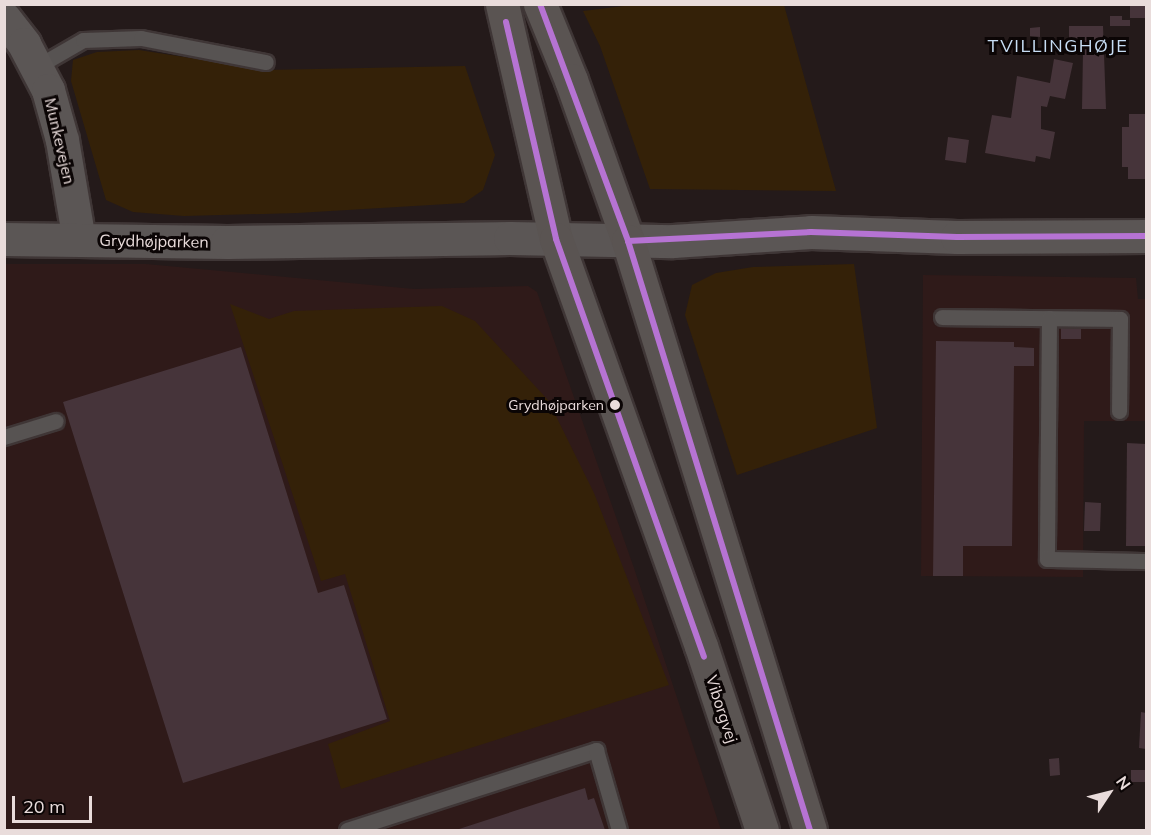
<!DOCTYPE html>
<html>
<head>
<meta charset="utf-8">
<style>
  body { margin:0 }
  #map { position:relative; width:1151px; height:835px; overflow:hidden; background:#241a1a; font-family:Mulish,sans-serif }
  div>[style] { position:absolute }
  .built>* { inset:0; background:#2f1a19 }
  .green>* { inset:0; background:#342108 }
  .building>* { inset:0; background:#46343a }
  .roads { filter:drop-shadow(2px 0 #3f3636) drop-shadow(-2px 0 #3f3636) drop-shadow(0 2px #3f3636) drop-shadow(0 -2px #3f3636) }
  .lane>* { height:15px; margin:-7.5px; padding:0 7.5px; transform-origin:7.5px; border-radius:7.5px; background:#575352 }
  .secondary>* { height:33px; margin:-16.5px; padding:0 16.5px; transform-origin:16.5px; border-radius:16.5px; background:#5b5655 }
  .primary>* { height:33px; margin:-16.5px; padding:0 16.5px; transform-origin:16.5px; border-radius:16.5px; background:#5a5452 }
  .bus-1>* { height:6px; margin:-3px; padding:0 3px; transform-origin:3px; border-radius:3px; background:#b673d3 }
  .dots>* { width:16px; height:16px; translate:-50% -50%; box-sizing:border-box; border:3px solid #0b0505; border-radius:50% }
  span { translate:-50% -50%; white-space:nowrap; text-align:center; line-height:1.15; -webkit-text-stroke:6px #0b0505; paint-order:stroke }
  .bus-label { font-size:14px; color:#e9dcdb }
  .right { translate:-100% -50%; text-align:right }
  .street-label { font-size:16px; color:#e9dcdb }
  .neighbourhood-label { font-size:18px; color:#c7ddf4; letter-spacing:1.5px }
  .frame { position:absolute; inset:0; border:6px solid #e9dcdb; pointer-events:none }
  .north { position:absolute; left:1079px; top:763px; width:60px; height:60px; -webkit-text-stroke:4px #0b0505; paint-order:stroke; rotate:55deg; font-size:16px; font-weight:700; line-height:24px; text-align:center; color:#e9dcdb }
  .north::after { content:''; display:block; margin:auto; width:21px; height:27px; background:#e9dcdb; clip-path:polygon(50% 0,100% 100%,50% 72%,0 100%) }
  .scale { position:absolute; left:12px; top:796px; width:80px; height:27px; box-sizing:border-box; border:3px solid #e9dcdb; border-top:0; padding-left:8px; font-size:18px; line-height:21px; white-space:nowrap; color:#e9dcdb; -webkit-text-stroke:4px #0b0505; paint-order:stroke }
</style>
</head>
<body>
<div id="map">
  <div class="built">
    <i style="clip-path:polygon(4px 264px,146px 264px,414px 289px,528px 286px,537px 292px,634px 568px,721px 830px,5px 830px)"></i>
    <i style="clip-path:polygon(923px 275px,1136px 278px,1138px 299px,1146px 299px,1146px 421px,1084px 421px,1083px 577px,921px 576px)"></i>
  </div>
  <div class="green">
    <i style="clip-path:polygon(632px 5px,784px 5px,836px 191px,650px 189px,600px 46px,583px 11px)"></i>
    <i style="clip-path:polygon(139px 50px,267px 70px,465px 66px,495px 155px,483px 190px,464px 203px,297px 213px,184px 216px,133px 212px,106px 200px,71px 81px,73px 60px,97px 52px)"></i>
    <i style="clip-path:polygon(854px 264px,877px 428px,737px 475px,685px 315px,692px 285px,716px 273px,753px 267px)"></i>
    <i style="clip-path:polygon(230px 304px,269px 319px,294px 311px,442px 306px,475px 321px,548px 400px,594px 493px,669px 685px,341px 789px,328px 744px,390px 721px,345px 574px,321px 581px)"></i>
  </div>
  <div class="building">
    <i style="clip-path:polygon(1130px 4px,1146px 4px,1146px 18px,1130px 18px)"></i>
    <i style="clip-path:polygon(1110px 16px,1122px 16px,1122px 20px,1130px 20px,1130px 26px,1110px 26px)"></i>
    <i style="clip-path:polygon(1069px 26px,1103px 26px,1106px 109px,1082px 109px,1083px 51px,1069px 51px)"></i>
    <i style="clip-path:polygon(1040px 27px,1040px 37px,1030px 36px,1030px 28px)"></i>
    <i style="clip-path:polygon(1054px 59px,1073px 63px,1065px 99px,1050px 96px,1047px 107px,1041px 106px,1041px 129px,1055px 132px,1050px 159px,1036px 156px,1035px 162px,985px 153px,992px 115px,1011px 118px,1017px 76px,1050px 83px)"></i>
    <i style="clip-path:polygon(1129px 114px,1146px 114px,1146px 179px,1128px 179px,1128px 167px,1122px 167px,1122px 127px,1129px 127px)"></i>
    <i style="clip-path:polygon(948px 137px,969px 140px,966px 163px,945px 160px)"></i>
    <i style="clip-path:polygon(1061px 328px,1081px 329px,1081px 339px,1061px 339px)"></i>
    <i style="clip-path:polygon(936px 341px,1014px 342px,1014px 347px,1034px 348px,1034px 366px,1014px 366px,1012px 546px,963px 546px,963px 576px,933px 576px)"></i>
    <i style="clip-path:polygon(241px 347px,318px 593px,344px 585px,387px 719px,183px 783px,63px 402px)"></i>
    <i style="clip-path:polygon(1127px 443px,1146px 444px,1146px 546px,1126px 546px)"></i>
    <i style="clip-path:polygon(1085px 502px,1101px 503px,1100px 531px,1084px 531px)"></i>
    <i style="clip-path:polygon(1141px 712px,1146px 713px,1146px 749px,1139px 748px)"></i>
    <i style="clip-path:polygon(1059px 758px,1060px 775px,1050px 776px,1049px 759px)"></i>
    <i style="clip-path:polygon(1131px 770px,1146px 770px,1146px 782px,1131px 782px)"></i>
    <i style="clip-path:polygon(585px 788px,588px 800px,594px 798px,605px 830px,456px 830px)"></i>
  </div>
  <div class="roads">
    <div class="lane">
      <i style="left:38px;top:66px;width:52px;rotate:-30deg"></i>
      <i style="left:83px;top:40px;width:58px;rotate:-2deg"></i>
      <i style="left:141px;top:38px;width:127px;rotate:10.9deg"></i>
      <i style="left:942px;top:317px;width:178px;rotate:0.6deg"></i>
      <i style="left:1120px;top:319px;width:92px;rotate:90.6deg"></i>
      <i style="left:1049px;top:318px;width:241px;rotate:90.5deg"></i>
      <i style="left:1047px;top:559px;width:99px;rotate:1.2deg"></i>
      <i style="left:4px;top:437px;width:54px;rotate:-17.1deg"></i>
      <i style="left:347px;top:830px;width:262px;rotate:-17.8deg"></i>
      <i style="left:596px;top:750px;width:83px;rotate:74deg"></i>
    </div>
    <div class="secondary">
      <i style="left:4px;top:18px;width:33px;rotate:52deg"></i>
      <i style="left:24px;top:44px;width:52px;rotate:62.4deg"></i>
      <i style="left:48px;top:90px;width:52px;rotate:74.4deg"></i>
      <i style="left:62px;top:140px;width:101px;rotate:80.4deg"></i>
      <i style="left:4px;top:239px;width:223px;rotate:0.8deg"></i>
      <i style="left:227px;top:242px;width:283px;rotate:-0.8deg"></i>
      <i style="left:510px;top:238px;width:163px;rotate:1.1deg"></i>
      <i style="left:673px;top:241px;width:138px;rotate:-3.7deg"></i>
      <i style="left:811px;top:232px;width:146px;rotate:2deg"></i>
      <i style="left:957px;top:237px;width:189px;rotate:-0.3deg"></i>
    </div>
    <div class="primary">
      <i style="left:502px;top:4px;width:241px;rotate:77.1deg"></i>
      <i style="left:556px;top:239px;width:432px;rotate:70.4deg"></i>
      <i style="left:701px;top:646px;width:194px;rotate:71.7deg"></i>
      <i style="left:540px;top:4px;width:82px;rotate:67.8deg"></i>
      <i style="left:571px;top:80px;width:171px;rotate:70.5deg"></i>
      <i style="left:628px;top:241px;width:616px;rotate:72.83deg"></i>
    </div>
  </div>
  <div class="bus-1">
    <i style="left:540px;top:4px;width:253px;rotate:69.6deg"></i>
    <i style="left:628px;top:241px;width:616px;rotate:72.83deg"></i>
    <i style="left:506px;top:22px;width:223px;rotate:77deg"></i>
    <i style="left:556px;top:239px;width:443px;rotate:70.5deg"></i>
    <i style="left:628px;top:241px;width:183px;rotate:-2.8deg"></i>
    <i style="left:811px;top:232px;width:146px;rotate:2deg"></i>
    <i style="left:957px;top:237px;width:189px;rotate:-0.3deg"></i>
  </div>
  <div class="dots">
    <i style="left:615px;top:405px;background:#e9dcdb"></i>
  </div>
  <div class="bus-label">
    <span class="right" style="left:604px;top:405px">Grydhøjparken</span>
  </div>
  <div class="street-label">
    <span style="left:60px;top:141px;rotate:77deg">Munkevejen</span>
    <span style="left:154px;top:241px;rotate:1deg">Grydhøjparken</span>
    <span style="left:722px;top:709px;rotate:72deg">Viborgvej</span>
  </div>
  <div class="neighbourhood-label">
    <span style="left:1058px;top:46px">TVILLINGHØJE</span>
  </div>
  <div class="frame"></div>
  <div class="north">N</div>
  <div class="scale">20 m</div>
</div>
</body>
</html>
